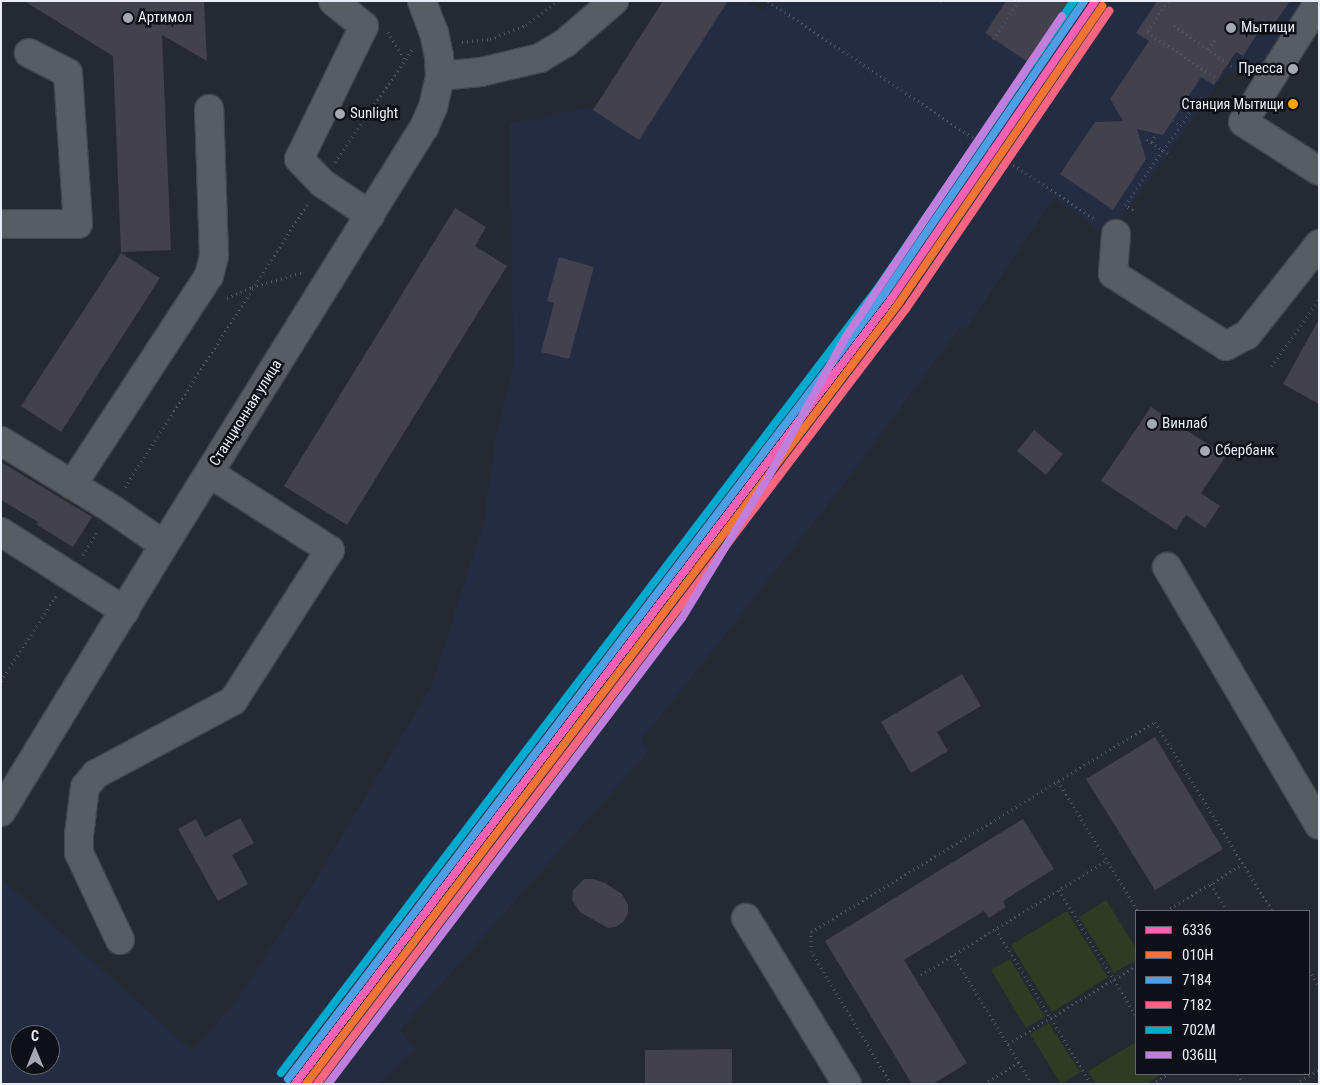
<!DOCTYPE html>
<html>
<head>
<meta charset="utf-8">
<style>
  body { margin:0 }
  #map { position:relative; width:1320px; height:1085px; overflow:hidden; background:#252932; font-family:"Roboto Condensed",sans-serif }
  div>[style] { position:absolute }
  .built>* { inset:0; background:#232c40 }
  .green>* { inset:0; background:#2f3b22 }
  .building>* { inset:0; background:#43414e }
  .path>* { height:3px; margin-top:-1.5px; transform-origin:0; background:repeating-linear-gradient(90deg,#55585e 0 1px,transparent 0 5px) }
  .roads { filter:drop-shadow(1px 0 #42474e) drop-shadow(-1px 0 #42474e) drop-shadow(0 1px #42474e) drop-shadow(0 -1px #42474e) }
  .minor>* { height:28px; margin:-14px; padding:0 14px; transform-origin:14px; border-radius:14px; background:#585c63 }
  .rail-1>* { height:8px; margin:-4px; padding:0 4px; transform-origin:4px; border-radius:4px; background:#f860b3 }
  .rail-2>* { height:8px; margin:-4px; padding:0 4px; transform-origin:4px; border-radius:4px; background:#f57335 }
  .rail-3>* { height:8px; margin:-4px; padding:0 4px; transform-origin:4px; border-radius:4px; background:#4d9ee5 }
  .rail-4>* { height:8px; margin:-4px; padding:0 4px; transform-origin:4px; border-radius:4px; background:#fa6682 }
  .rail-5>* { height:8px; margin:-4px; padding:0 4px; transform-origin:4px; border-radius:4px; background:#00a9ce }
  .rail-6>* { height:8px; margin:-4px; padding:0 4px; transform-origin:4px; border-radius:4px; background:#c07fdc }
  .dots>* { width:14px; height:14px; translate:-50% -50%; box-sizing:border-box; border:2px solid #0d1017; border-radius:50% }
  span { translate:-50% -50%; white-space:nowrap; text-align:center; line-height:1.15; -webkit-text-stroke:5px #0d1017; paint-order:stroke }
  .bus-label { font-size:14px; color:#e8edf8 }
  .right { translate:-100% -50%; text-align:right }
  .poi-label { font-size:15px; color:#e8edf8 }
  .left { translate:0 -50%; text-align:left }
  .street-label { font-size:15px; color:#e8edf8 }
  .frame { position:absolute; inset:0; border:2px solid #e8edf8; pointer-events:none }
  .legend { position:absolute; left:1135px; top:910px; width:175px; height:165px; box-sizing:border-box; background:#0d1017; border:1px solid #656871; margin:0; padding:6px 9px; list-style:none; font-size:15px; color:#e8edf8 }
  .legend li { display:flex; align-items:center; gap:10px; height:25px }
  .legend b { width:25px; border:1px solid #656871 }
  .north { position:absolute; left:10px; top:1025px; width:50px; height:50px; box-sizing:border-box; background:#0d1017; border:1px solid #656871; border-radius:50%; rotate:0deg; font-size:14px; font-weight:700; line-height:20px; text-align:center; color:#e8edf8 }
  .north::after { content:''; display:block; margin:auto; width:18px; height:22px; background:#a4a8b3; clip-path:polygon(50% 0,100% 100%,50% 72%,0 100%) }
</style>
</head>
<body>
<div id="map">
  <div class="built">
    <i style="clip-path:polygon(evenodd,663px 1px,742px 1px,763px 10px,769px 1px,1305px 1px,1266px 60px,1239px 72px,1227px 72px,1108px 236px,1053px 198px,966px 329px,961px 326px,841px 488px,641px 741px,650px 750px,400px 1030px,416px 1049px,379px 1084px,1px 1084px,1px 883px,3px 880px,192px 1051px,237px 1000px,315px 881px,431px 687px,484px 521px,495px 441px,513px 369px,510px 124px,589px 107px,593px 110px,663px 1px,20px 1035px,50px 1035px,50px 1065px,20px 1065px,20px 1035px)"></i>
  </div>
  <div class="green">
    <i style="clip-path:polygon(1106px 900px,1136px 948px,1136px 960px,1114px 973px,1079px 917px)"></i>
    <i style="clip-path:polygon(1067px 911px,1108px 977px,1052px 1012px,1011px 945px)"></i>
    <i style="clip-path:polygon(1010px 959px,1045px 1017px,1026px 1028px,991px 970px)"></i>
    <i style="clip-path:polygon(1049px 1023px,1080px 1072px,1061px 1084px,1030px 1034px)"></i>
    <i style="clip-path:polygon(1136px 1042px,1136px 1074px,1162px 1074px,1146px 1084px,1096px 1084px,1088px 1071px)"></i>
  </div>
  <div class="building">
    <i style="clip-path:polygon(24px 1px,204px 1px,207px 61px,162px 35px,171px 250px,121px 252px,113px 56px)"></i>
    <i style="clip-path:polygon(663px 1px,728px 1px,639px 140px,593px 110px)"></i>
    <i style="clip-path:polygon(1006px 1px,1084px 1px,1038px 69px,985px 33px)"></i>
    <i style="clip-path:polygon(1157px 1px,1290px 1px,1270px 30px,1263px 25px,1243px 56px,1236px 52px,1214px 85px,1201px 77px,1163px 135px,1137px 129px,1146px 159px,1113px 210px,1060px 174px,1095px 122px,1123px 121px,1110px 99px,1149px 41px,1136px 33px)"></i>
    <i style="clip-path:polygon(455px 208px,486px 227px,475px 246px,507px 266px,347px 525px,284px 486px)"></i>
    <i style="clip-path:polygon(121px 253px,160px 278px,61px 432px,21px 406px)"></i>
    <i style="clip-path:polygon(559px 257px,594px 267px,569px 359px,541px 352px,554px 303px,547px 301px)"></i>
    <i style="clip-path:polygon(1319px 319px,1319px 404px,1283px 384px)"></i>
    <i style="clip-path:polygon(1151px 407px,1226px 456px,1201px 493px,1220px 506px,1205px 528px,1186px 515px,1176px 530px,1101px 481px)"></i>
    <i style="clip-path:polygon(1034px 430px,1063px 454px,1046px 475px,1017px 451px)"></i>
    <i style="clip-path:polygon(1px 462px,92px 517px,73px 547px,37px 525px,38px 522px,1px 500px)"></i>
    <i style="clip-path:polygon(962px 674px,981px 706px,937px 732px,948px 751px,911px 773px,881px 722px)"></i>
    <i style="clip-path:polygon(1155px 737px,1223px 849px,1155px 890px,1086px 779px)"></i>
    <i style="clip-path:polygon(240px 818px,254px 843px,232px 855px,248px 884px,218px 901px,178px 829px,196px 819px,205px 837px)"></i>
    <i style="clip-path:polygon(1023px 819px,1054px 869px,1003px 901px,1006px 907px,989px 918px,984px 911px,904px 960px,967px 1063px,933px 1084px,912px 1084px,825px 941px)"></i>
    <i style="clip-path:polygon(584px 879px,594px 879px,605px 883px,622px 894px,628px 905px,628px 913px,624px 921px,616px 927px,608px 928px,580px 912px,572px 900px,573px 890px)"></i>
    <i style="clip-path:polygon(732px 1049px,732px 1084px,645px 1084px,645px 1050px)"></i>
  </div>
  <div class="path">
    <i style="left:768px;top:1px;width:394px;rotate:33.7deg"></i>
    <i style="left:1168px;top:1px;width:37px;rotate:124deg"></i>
    <i style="left:1147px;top:32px;width:85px;rotate:33.5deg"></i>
    <i style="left:940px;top:2px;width:1px;rotate:-45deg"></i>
    <i style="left:1174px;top:25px;width:75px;rotate:35.8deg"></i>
    <i style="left:388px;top:32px;width:31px;rotate:59deg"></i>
    <i style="left:993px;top:39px;width:46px;rotate:-55.6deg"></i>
    <i style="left:462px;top:42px;width:28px;rotate:-6deg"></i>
    <i style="left:490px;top:39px;width:39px;rotate:-21deg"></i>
    <i style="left:526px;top:25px;width:40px;rotate:-37deg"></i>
    <i style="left:1208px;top:49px;width:14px;rotate:-54deg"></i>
    <i style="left:1031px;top:65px;width:77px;rotate:-56.1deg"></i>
    <i style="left:1173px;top:120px;width:10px;rotate:37deg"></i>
    <i style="left:1147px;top:139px;width:19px;rotate:35deg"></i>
    <i style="left:1163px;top:150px;width:64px;rotate:-54.6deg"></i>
    <i style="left:1200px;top:98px;width:10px;rotate:37deg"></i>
    <i style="left:1152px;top:142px;width:10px;rotate:-61deg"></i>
    <i style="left:335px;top:162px;width:136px;rotate:-55.5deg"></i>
    <i style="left:1133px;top:210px;width:9px;rotate:-148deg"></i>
    <i style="left:1125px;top:205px;width:67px;rotate:-55.4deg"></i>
    <i style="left:1163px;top:150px;width:10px;rotate:37deg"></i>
    <i style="left:227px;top:298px;width:27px;rotate:-24deg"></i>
    <i style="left:252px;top:287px;width:54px;rotate:-16.1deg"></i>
    <i style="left:1271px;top:366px;width:82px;rotate:-54deg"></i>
    <i style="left:125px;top:487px;width:336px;rotate:-57.2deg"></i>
    <i style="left:83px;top:555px;width:28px;rotate:-58deg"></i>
    <i style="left:1px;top:681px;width:101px;rotate:-57.1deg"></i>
    <i style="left:1058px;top:781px;width:153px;rotate:58.4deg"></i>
    <i style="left:1211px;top:884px;width:31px;rotate:59deg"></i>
    <i style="left:1059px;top:890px;width:148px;rotate:58.6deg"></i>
    <i style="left:1166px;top:911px;width:90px;rotate:-31.4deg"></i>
    <i style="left:996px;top:929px;width:182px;rotate:58.5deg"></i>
    <i style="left:953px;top:955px;width:151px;rotate:58.5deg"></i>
    <i style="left:1309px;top:970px;width:19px;rotate:58deg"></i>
    <i style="left:921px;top:975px;width:219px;rotate:-31.7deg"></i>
    <i style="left:1008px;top:1044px;width:150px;rotate:-31.4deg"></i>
    <i style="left:1238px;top:1074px;width:12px;rotate:59deg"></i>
    <i style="left:891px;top:1084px;width:155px;rotate:-121deg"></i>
    <i style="left:811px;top:951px;width:19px;rotate:-90deg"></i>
    <i style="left:811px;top:932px;width:403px;rotate:-31.4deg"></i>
    <i style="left:1155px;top:722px;width:222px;rotate:58.2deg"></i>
    <i style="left:984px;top:1084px;width:41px;rotate:-32.2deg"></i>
    <i style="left:1152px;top:1084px;width:19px;rotate:-32deg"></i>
    <i style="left:1296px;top:1084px;width:27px;rotate:-33deg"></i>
  </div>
  <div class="roads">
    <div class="minor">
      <i style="left:333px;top:1px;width:40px;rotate:39deg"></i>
      <i style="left:364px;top:26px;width:148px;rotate:116deg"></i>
      <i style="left:299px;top:159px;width:33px;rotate:46deg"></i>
      <i style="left:322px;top:183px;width:58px;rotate:33.7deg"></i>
      <i style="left:1319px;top:2px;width:142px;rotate:122.3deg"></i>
      <i style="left:1243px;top:122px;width:90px;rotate:32.8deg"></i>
      <i style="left:440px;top:76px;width:41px;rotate:-5.6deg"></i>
      <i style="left:481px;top:72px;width:61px;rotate:-13.3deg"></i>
      <i style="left:540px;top:58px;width:29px;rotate:-31deg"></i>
      <i style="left:565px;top:43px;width:65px;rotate:-40.6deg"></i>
      <i style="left:1px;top:224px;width:77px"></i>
      <i style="left:78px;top:224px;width:151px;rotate:-93.8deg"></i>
      <i style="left:68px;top:73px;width:44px;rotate:-152.9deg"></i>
      <i style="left:1116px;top:234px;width:40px;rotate:94.3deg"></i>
      <i style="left:1113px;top:274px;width:134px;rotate:32.5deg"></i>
      <i style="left:1226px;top:346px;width:24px;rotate:-28deg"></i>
      <i style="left:1247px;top:335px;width:116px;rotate:-51.6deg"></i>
      <i style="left:1px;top:441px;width:130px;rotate:31.5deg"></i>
      <i style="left:112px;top:509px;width:63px;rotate:34.7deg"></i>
      <i style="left:72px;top:485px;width:250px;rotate:-56.8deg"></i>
      <i style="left:209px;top:276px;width:21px;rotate:-76deg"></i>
      <i style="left:214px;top:256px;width:147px;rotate:-91.9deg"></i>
      <i style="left:1px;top:532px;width:147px;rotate:32.5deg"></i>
      <i style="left:1167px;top:567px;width:299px;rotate:59.5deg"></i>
      <i style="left:1px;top:812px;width:313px;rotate:-58.6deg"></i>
      <i style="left:164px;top:545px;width:491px;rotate:-58.1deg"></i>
      <i style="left:424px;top:128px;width:23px;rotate:-67deg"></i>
      <i style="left:433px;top:107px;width:32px;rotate:-77deg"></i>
      <i style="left:440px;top:76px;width:20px;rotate:-93deg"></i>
      <i style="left:439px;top:56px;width:24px;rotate:-102deg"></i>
      <i style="left:434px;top:33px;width:34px;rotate:-111deg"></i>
      <i style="left:746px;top:918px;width:194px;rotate:58.7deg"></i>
      <i style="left:120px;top:940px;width:96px;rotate:-115.2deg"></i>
      <i style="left:79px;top:853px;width:18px;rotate:-90deg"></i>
      <i style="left:79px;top:835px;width:48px;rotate:-82.9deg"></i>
      <i style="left:85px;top:787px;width:17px;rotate:-50deg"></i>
      <i style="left:96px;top:774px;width:155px;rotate:-28.1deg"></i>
      <i style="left:233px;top:701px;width:179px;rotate:-57.3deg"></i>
      <i style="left:330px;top:550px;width:143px;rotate:-147.5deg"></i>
    </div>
  </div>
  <div class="rail-1">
    <i style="left:295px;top:1084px;width:987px;rotate:-52.78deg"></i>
    <i style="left:892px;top:298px;width:360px;rotate:-55.6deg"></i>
  </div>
  <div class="rail-2">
    <i style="left:306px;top:1084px;width:981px;rotate:-52.79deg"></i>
    <i style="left:899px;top:303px;width:360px;rotate:-55.6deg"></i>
  </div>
  <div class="rail-3">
    <i style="left:288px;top:1079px;width:987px;rotate:-52.78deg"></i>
    <i style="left:885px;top:293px;width:353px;rotate:-55.7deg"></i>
  </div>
  <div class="rail-4">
    <i style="left:317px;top:1084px;width:973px;rotate:-52.77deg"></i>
    <i style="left:906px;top:309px;width:361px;rotate:-55.7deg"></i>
  </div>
  <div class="rail-5">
    <i style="left:281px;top:1073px;width:986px;rotate:-52.75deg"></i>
    <i style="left:878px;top:288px;width:348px;rotate:-55.7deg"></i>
  </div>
  <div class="rail-6">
    <i style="left:328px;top:1084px;width:585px;rotate:-52.78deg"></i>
    <i style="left:682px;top:618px;width:169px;rotate:-58.6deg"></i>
    <i style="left:770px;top:474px;width:155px;rotate:-61.1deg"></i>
    <i style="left:845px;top:338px;width:388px;rotate:-56deg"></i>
  </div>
  <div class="dots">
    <i style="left:128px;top:18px;background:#a4a8b3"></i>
    <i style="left:1231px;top:28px;background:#a4a8b3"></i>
    <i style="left:1293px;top:69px;background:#a4a8b3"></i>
    <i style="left:1293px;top:104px;background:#f7a600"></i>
    <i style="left:340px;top:114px;background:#a4a8b3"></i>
    <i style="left:1152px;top:424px;background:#a4a8b3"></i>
    <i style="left:1205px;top:451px;background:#a4a8b3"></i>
  </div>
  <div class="bus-label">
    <span class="right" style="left:1284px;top:104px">Станция Мытищи</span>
  </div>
  <div class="poi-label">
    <span class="left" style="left:138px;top:18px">Артимол</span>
    <span class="left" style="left:1241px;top:28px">Мытищи</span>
    <span class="right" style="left:1283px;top:69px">Пресса</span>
    <span class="left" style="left:350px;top:114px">Sunlight</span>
    <span class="left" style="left:1162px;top:424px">Винлаб</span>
    <span class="left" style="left:1215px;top:451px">Сбербанк</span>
  </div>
  <div class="street-label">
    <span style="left:246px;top:413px;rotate:-58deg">Станционная улица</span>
  </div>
  <div class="frame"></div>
  <ul class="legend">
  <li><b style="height:6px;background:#f860b3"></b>6336</li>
  <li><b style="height:6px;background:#f57335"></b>010Н</li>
  <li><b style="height:6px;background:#4d9ee5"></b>7184</li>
  <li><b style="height:6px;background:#fa6682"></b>7182</li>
  <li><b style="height:6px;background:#00a9ce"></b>702М</li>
  <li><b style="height:6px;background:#c07fdc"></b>036Щ</li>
  </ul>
  <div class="north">С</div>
</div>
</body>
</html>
